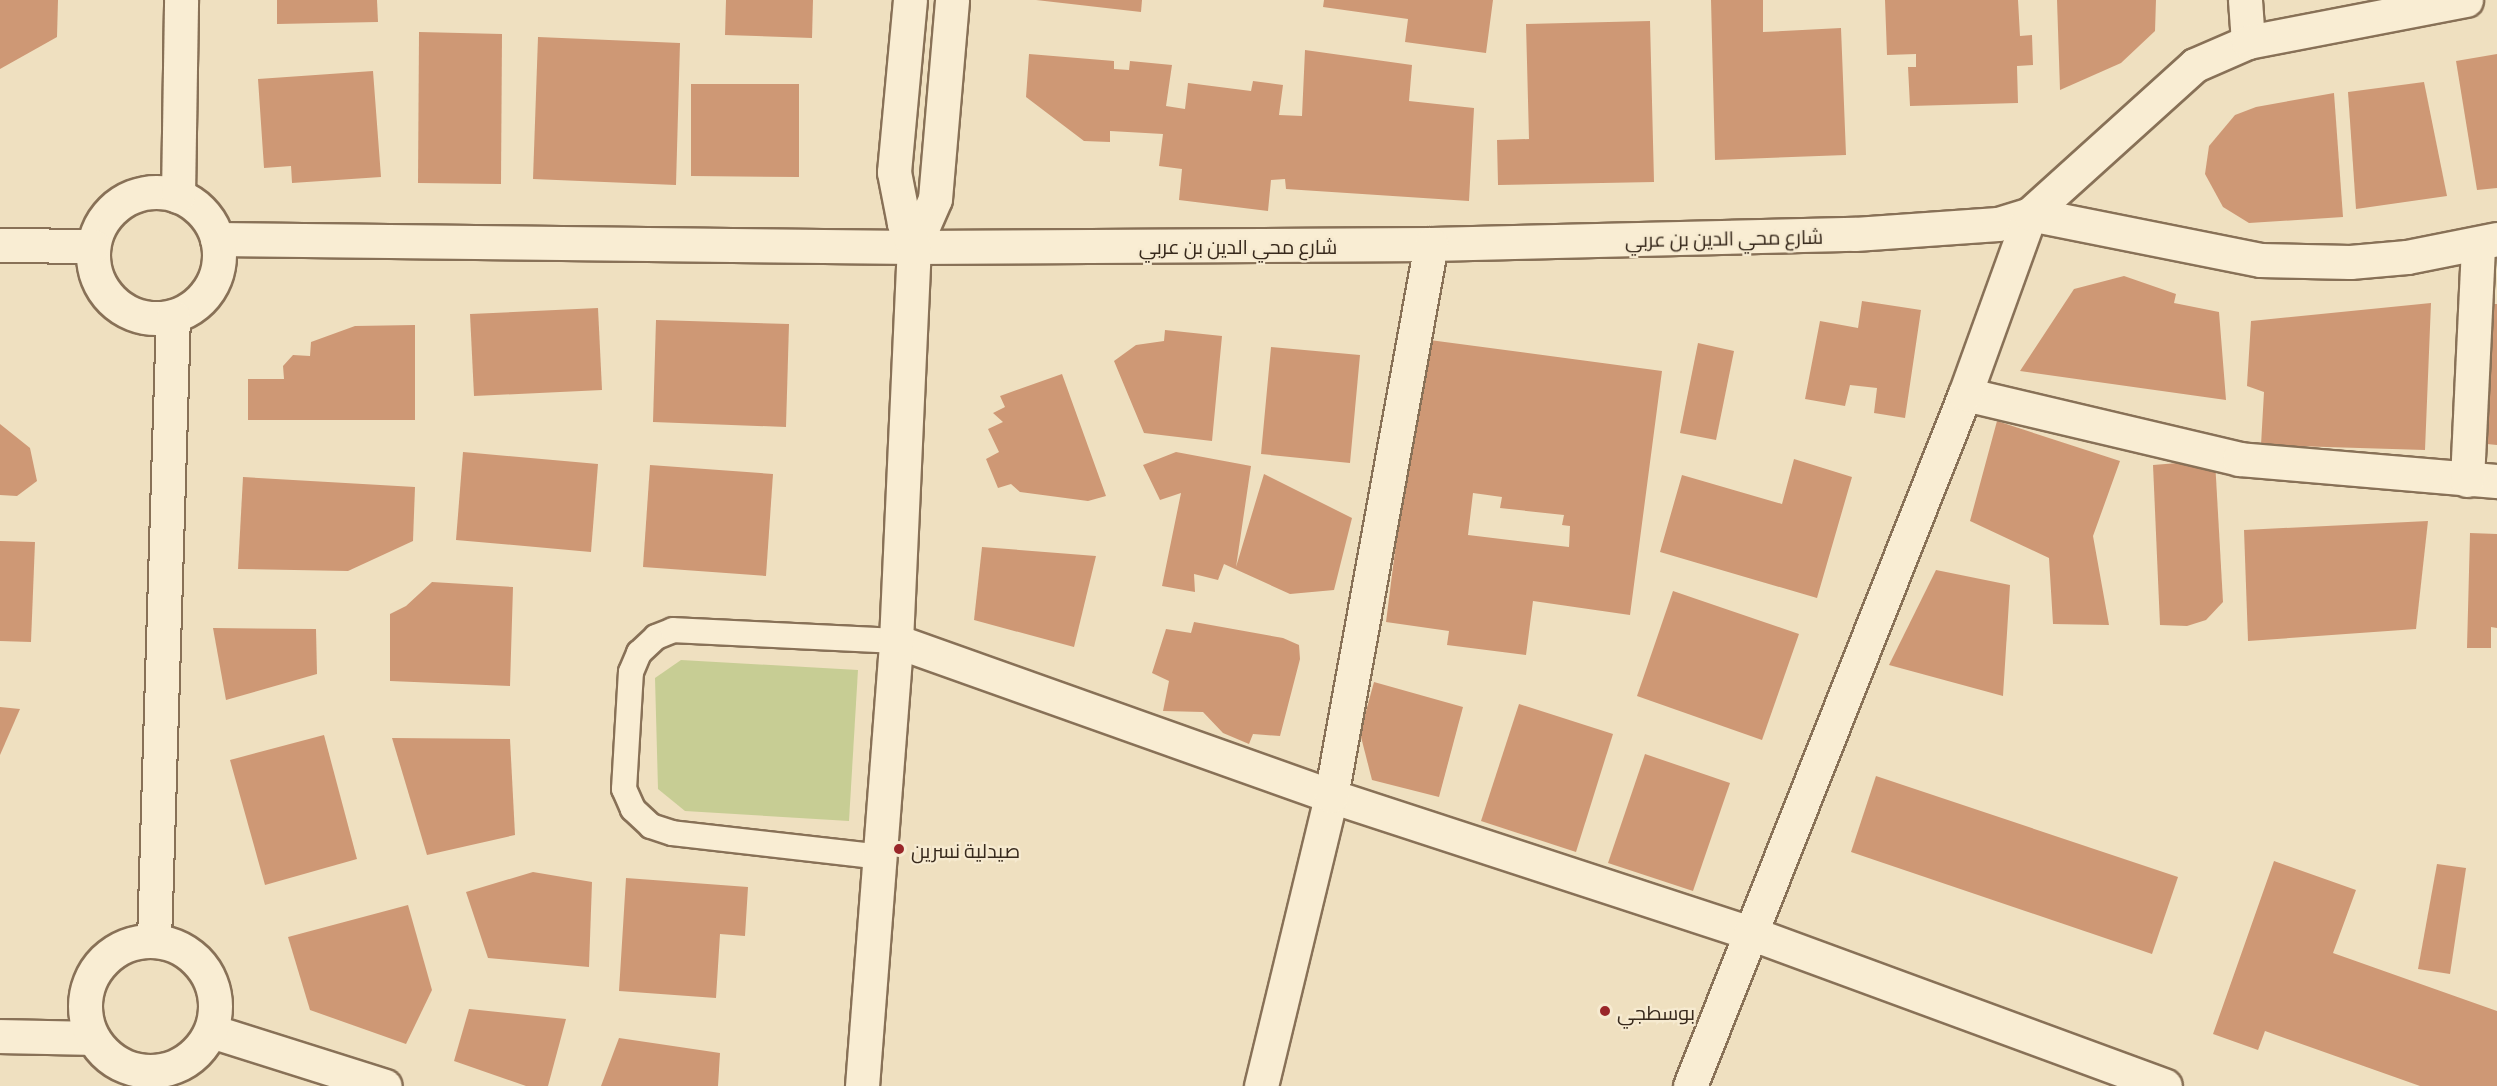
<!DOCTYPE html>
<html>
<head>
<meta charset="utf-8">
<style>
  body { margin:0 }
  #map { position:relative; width:2497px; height:1086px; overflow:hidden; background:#efe0c0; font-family:Literata,Cairo,serif }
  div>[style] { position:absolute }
  .green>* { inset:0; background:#c7cd94 }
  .building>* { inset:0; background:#ce9875 }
  .roads { filter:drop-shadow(2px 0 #887157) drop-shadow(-2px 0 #887157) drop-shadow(0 2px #887157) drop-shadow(0 -2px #887157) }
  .lane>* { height:24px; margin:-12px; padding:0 12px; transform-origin:12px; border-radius:12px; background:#f9edd3 }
  .street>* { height:33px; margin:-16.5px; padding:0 16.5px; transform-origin:16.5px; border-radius:16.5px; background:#f9edd3 }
  .secondary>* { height:33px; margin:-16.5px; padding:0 16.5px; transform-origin:16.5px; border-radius:16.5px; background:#f9edd3 }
  .secondary>.ring { margin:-16.5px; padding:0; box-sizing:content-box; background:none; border:33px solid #f9edd3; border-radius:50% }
  .dots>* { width:16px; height:16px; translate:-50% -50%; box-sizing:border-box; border:3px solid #f6ead0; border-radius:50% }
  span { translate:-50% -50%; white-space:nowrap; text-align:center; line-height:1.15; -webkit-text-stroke:4.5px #f6ead0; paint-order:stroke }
  .street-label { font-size:20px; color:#37291c }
  .poi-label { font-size:20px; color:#37291c }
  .left { translate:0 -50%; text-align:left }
</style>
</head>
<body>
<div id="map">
  <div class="green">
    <i style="clip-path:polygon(681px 660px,858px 670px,849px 821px,685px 811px,658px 789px,655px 678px)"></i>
  </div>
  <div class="building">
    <i style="clip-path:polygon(0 0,58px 0,57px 37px,0 69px)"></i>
    <i style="clip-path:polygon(277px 0,377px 0,378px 22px,277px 24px)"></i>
    <i style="clip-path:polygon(726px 0,813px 0,812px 38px,725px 35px)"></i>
    <i style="clip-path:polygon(1036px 0,1142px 0,1141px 12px)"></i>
    <i style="clip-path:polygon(1324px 0,1493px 0,1486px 53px,1405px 42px,1408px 19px,1323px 7px)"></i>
    <i style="clip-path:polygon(1711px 0,1763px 0,1763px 32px,1841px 28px,1846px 155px,1715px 160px)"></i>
    <i style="clip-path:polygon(1885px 0,2018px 0,2020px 36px,2032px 35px,2033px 65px,2017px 66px,2018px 103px,1910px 106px,1908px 67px,1916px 67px,1916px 54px,1887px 55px)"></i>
    <i style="clip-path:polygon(2057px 0,2156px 0,2155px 31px,2121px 63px,2060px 90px)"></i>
    <i style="clip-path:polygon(1650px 21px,1654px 182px,1498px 185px,1497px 140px,1529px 139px,1526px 24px)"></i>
    <i style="clip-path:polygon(419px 32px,502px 34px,501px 184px,418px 183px)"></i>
    <i style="clip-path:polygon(538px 37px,680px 43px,676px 185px,533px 179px)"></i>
    <i style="clip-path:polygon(1305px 50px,1412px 65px,1409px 101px,1474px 108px,1469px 201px,1286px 189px,1285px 179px,1271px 180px,1268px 211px,1179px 200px,1182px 169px,1159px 166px,1163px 134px,1110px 131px,1110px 142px,1084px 141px,1026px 97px,1029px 54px,1114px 61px,1114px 69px,1129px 70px,1130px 61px,1172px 65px,1166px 106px,1185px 109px,1188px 83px,1251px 91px,1253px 81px,1283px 85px,1279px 115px,1302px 116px)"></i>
    <i style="clip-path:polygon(2497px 54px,2497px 188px,2477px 190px,2456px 61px)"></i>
    <i style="clip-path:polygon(373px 71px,381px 177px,292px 183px,291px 166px,264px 168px,258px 79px)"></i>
    <i style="clip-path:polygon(2424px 82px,2447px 196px,2356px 209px,2348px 92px)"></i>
    <i style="clip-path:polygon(691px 84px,799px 84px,799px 177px,691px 176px)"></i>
    <i style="clip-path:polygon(2334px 93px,2343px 217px,2249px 223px,2223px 207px,2205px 174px,2209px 146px,2235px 115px,2256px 107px)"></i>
    <i style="clip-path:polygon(2124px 276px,2176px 294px,2174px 303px,2219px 312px,2226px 400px,2020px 371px,2074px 289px)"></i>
    <i style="clip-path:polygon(1862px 301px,1921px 310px,1905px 418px,1874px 413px,1877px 388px,1850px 385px,1845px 406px,1805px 399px,1820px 321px,1858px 328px)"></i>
    <i style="clip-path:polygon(2431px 303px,2425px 450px,2261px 445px,2264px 392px,2247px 386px,2251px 321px)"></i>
    <i style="clip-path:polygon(2494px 304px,2497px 304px,2497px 445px,2487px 444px)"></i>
    <i style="clip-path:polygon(598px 308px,602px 390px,474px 396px,470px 314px)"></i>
    <i style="clip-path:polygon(656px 320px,789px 324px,786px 427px,653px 422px)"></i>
    <i style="clip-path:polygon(415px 325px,415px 420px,248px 420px,248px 379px,284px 379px,283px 366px,293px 355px,310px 356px,311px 342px,355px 326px)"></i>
    <i style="clip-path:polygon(1165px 330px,1222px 336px,1212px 441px,1144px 433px,1114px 361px,1136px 345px,1164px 341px)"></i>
    <i style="clip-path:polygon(evenodd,1422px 339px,1662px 371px,1630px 615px,1533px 601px,1526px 655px,1447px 645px,1449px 631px,1386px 622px,1422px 339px,1473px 493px,1502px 497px,1500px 508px,1564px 515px,1562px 525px,1570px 526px,1569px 547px,1468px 535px,1473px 493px)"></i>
    <i style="clip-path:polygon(1698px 343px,1734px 351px,1716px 440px,1680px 433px)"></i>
    <i style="clip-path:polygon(1271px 347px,1360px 355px,1350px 463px,1261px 454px)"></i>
    <i style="clip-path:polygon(1062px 374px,1106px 496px,1088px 501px,1020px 492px,1011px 484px,998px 488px,986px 459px,999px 452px,988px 429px,1003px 422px,993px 413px,1005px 407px,1000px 396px)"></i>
    <i style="clip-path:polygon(1997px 421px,2120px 461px,2093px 536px,2109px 625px,2053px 624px,2049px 558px,1970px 521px)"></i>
    <i style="clip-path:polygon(0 424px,30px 448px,37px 481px,17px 496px,0 495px)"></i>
    <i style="clip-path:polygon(463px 452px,598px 464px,591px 552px,456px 540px)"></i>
    <i style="clip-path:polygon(1176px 452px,1251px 466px,1236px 567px,1264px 474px,1352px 518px,1334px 590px,1290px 594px,1224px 564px,1218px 580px,1194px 574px,1195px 592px,1162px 586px,1181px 493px,1160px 500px,1143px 465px)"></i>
    <i style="clip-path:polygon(1794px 459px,1852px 477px,1817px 598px,1660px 552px,1682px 475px,1782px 504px)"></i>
    <i style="clip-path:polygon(2215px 460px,2223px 602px,2206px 620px,2187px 626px,2160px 625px,2153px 465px)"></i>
    <i style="clip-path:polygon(650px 465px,773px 474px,766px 576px,643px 567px)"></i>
    <i style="clip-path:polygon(243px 477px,415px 487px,413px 541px,348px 571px,238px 569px)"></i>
    <i style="clip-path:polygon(2428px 521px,2416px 629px,2248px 641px,2244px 530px)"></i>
    <i style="clip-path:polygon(2470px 533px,2497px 534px,2497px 628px,2491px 627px,2491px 648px,2467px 648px)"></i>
    <i style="clip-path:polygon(0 541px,35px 542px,31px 642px,0 641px)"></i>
    <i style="clip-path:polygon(982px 547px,1096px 556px,1074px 647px,974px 620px)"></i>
    <i style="clip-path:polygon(1936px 570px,2010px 585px,2003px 696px,1889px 665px)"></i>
    <i style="clip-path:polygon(432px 582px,513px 587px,510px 686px,390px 681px,390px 614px,406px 606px)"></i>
    <i style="clip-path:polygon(1673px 591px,1799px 634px,1762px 740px,1637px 696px)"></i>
    <i style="clip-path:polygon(1194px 622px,1283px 638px,1299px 645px,1300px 659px,1280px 736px,1253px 734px,1249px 744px,1223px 733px,1203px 712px,1163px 711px,1169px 681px,1152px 673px,1166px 629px,1191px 633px)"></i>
    <i style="clip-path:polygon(213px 628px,316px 629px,317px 674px,226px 700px)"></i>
    <i style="clip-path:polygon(1374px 682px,1463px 707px,1439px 797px,1372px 780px,1360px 733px)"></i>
    <i style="clip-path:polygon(1519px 704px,1613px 734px,1576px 852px,1481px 821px)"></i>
    <i style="clip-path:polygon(0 707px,20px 709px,0 755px)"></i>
    <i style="clip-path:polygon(324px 735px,357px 859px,265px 885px,230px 760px)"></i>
    <i style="clip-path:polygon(392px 738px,510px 739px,515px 835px,427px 855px)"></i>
    <i style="clip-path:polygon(1645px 754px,1730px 783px,1693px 891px,1608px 863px)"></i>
    <i style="clip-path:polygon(1876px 776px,2178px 877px,2152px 954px,1851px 852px)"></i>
    <i style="clip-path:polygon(2274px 861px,2356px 890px,2333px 953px,2497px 1011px,2497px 1086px,2420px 1086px,2265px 1031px,2258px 1050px,2213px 1034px)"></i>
    <i style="clip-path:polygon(2437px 864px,2466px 868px,2450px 974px,2418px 969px)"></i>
    <i style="clip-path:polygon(533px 872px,592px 882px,589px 967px,488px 958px,466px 892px)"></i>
    <i style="clip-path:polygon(626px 878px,748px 887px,745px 936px,720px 934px,716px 998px,619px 991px)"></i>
    <i style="clip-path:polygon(408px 905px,432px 990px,406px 1044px,310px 1010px,288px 937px)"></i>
    <i style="clip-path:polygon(469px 1009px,566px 1019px,548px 1086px,526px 1086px,454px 1061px)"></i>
    <i style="clip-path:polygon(619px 1038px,720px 1053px,718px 1086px,601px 1086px)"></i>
  </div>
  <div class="roads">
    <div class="lane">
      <i style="left:882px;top:857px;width:211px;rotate:-173.5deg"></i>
      <i style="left:672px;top:833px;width:22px;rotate:-162deg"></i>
      <i style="left:651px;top:826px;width:25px;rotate:-137deg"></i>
      <i style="left:633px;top:809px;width:22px;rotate:-114deg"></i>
      <i style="left:624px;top:789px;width:117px;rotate:-86.6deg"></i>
      <i style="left:631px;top:672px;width:21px;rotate:-67deg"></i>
      <i style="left:639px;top:653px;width:23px;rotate:-43deg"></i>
      <i style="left:656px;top:637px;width:18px;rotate:-22deg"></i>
      <i style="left:673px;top:630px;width:223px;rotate:2.8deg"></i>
    </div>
    <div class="street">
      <i style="left:2245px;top:0;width:42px;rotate:85.9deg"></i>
      <i style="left:217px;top:239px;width:697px;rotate:0.66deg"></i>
      <i style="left:914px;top:247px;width:517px;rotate:-0.33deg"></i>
      <i style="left:1431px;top:244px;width:424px;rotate:-1.4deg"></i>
      <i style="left:1855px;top:234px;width:143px;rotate:-4deg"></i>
      <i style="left:1998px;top:224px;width:34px;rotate:-17deg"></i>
      <i style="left:2030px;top:214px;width:222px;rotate:-42.1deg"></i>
      <i style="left:2195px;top:65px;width:58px;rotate:-23.5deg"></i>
      <i style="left:2248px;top:42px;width:222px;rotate:-10.9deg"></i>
      <i style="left:1965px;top:394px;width:282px;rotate:13.3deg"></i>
      <i style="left:2239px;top:459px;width:259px;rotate:4.9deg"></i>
      <i style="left:2467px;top:480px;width:236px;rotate:-87.3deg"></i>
      <i style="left:896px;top:641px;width:462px;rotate:19.6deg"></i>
      <i style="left:1331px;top:796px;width:441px;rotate:18.1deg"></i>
      <i style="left:1750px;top:933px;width:442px;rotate:20.2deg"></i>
      <i style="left:211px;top:1031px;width:182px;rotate:17.5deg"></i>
      <i style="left:0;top:1036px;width:92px;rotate:1.2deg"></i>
      <i style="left:1261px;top:1086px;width:298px;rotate:-76.4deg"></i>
      <i style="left:1331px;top:796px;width:561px;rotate:-79.73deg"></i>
      <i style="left:1690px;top:1086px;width:745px;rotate:-68.33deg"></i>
      <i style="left:1965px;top:394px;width:191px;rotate:-70.1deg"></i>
      <i style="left:2030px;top:214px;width:235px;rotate:11.3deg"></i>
      <i style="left:2260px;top:260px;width:90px;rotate:1.3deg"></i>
      <i style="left:2350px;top:262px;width:57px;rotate:-5deg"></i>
      <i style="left:2407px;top:257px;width:92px;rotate:-11.3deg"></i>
    </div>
    <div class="secondary">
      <i class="ring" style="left:93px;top:192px;width:93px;height:93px"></i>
      <i style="left:178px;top:196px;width:196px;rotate:-89.1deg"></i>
      <i style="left:0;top:245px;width:93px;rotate:0.6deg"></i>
      <i style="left:914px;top:247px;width:52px;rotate:-66.4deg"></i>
      <i style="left:935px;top:199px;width:200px;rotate:-85.1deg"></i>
      <i style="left:154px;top:940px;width:624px;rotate:-88.26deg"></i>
      <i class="ring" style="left:85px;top:941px;width:97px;height:97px"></i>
      <i style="left:862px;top:1086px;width:446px;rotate:-85.6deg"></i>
      <i style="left:896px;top:641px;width:394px;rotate:-87.4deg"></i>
      <i style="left:914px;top:247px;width:26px;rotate:-113deg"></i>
      <i style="left:904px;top:223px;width:52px;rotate:-101.1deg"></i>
      <i style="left:894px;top:172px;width:173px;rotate:-84.7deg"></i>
    </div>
  </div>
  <div class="dots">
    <i style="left:899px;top:849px;background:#992629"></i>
    <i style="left:1605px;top:1011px;background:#992629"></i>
  </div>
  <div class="street-label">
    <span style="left:1724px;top:237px;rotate:-1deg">شارع محي الدين بن عربي</span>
    <span style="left:1238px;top:245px">شارع محي الدين بن عربي</span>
  </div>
  <div class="poi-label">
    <span class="left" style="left:911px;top:849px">صيدلية نسرين</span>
    <span class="left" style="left:1617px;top:1011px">بوسطجي</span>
  </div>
</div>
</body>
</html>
